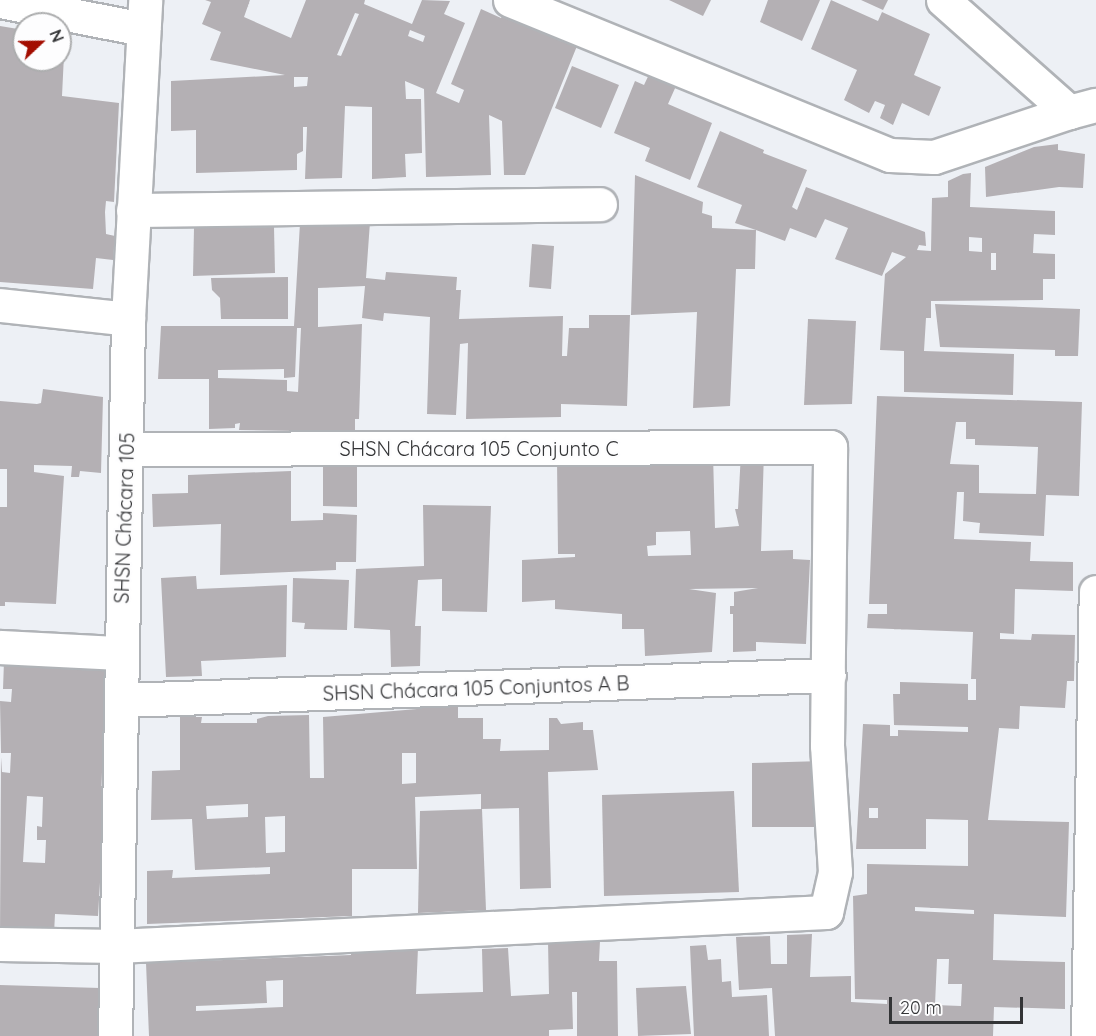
<!DOCTYPE html>
<html>
<head>
<meta charset="utf-8">
<style>
  body { margin:0 }
  #map { position:relative; width:1096px; height:1036px; overflow:hidden; background:#edf0f5; font-family:Quicksand,sans-serif }
  div>[style] { position:absolute }
  .building>* { inset:0; background:#b4b0b4 }
  .roads { filter:drop-shadow(2px 0 #b0b3b7) drop-shadow(-2px 0 #b0b3b7) drop-shadow(0 2px #b0b3b7) drop-shadow(0 -2px #b0b3b7) }
  .street>* { height:33px; margin:-16.5px; padding:0 16.5px; transform-origin:16.5px; border-radius:16.5px; background:#fff }
  span { translate:-50% -50%; white-space:nowrap; text-align:center; line-height:1.15; -webkit-text-stroke:5px #fdfdfe; paint-order:stroke }
  .street-label { font-size:20px; color:#333436 }
  .north { position:absolute; left:12px; top:12px; width:60px; height:60px; box-sizing:border-box; background:#fdfdfe; border:2px solid #acadae; border-radius:50%; rotate:68deg; font-size:16px; font-weight:700; line-height:24px; text-align:center; color:#333436 }
  .north::after { content:''; display:block; margin:auto; width:21px; height:27px; background:#a30d00; clip-path:polygon(50% 0,100% 100%,50% 72%,0 100%) }
  .scale { position:absolute; left:889px; top:997px; width:134px; height:27px; box-sizing:border-box; border:3px solid #333436; border-top:0; padding-left:8px; font-size:18px; line-height:21px; white-space:nowrap; color:#333436; -webkit-text-stroke:4px #fdfdfe; paint-order:stroke }
</style>
</head>
<body>
<div id="map">
  <div class="building">
    <i style="clip-path:polygon(evenodd,205px 0,250px 0,244px 17px,291px 38px,306px 0,365px 0,364px 4px,412px 24px,422px 0,450px 1px,444px 14px,465px 23px,436px 93px,459px 103px,464px 90px,451px 84px,481px 9px,501px 18px,506px 7px,560px 25px,555px 38px,577px 46px,525px 175px,504px 175px,502px 121px,489px 115px,491px 175px,426px 177px,424px 89px,405px 81px,406px 99px,421px 99px,422px 153px,405px 154px,406px 177px,372px 179px,372px 107px,345px 106px,342px 178px,305px 179px,307px 127px,303px 127px,303px 151px,297px 154px,297px 170px,196px 173px,196px 130px,171px 131px,171px 81px,285px 75px,210px 60px,221px 32px,202px 24px,211px 2px,205px 0,355px 13px,359px 14px,341px 56px,337px 55px,355px 13px,205px 0,410px 30px,425px 36px,423px 42px,408px 36px,410px 30px,205px 0,294px 77px,308px 77px,307px 86px,294px 87px,294px 77px)"></i>
    <i style="clip-path:polygon(669px 0,711px 0,703px 16px)"></i>
    <i style="clip-path:polygon(768px 0,820px 0,802px 41px,760px 22px)"></i>
    <i style="clip-path:polygon(831px 0,878px 21px,882px 12px,930px 34px,914px 75px,941px 87px,929px 116px,902px 103px,893px 125px,880px 118px,885px 105px,875px 101px,869px 113px,844px 100px,857px 70px,811px 49px)"></i>
    <i style="clip-path:polygon(861px 0,888px 0,883px 10px)"></i>
    <i style="clip-path:polygon(0 26px,24px 30px,24px 60px,60px 60px,60px 55px,64px 55px,62px 96px,119px 103px,114px 202px,106px 201px,105px 212px,106px 234px,115px 236px,113px 260px,96px 258px,93px 289px,0 282px)"></i>
    <i style="clip-path:polygon(572px 66px,619px 85px,601px 128px,555px 108px)"></i>
    <i style="clip-path:polygon(653px 66px,680px 77px,668px 104px,712px 123px,690px 180px,645px 161px,650px 148px,614px 133px,635px 81px,644px 85px)"></i>
    <i style="clip-path:polygon(evenodd,720px 131px,764px 150px,763px 153px,807px 170px,792px 207px,797px 210px,806px 187px,925px 232px,926px 246px,919px 245px,917px 250px,931px 251px,932px 198px,948px 197px,948px 181px,963px 174px,971px 173px,970px 207px,1055px 211px,1055px 235px,1034px 234px,1033px 253px,1055px 254px,1055px 279px,1043px 279px,1043px 300px,931px 301px,931px 318px,926px 318px,924px 351px,1014px 354px,1013px 395px,904px 392px,904px 351px,880px 350px,885px 274px,906px 257px,892px 252px,882px 276px,835px 259px,848px 228px,825px 219px,816px 238px,790px 228px,785px 241px,756px 230px,755px 269px,736px 269px,730px 406px,693px 408px,697px 312px,631px 315px,635px 175px,703px 202px,702px 213px,712px 216px,712px 228px,756px 230px,735px 223px,742px 205px,697px 187px,720px 131px,969px 237px,982px 238px,982px 252px,969px 251px,969px 237px,720px 131px,991px 253px,996px 253px,996px 270px,991px 270px,991px 253px)"></i>
    <i style="clip-path:polygon(1058px 144px,1058px 150px,1085px 154px,1083px 188px,1059px 187px,986px 197px,985px 167px,1034px 147px)"></i>
    <i style="clip-path:polygon(evenodd,370px 222px,366px 278px,385px 280px,386px 272px,457px 277px,456px 290px,461px 290px,459px 319px,563px 316px,562px 356px,567px 356px,569px 328px,589px 328px,589px 315px,630px 315px,627px 406px,561px 404px,561px 417px,466px 419px,468px 343px,460px 344px,456px 415px,427px 414px,430px 317px,384px 313px,383px 321px,362px 318px,365px 286px,318px 288px,318px 327px,362px 324px,359px 419px,355px 419px,355px 432px,239px 430px,240px 423px,235px 424px,235px 428px,209px 429px,209px 379px,158px 379px,161px 326px,294px 326px,300px 223px,370px 222px,297px 328px,301px 328px,298px 392px,287px 391px,287px 380px,218px 378px,218px 370px,284px 369px,284px 378px,295px 377px,297px 328px)"></i>
    <i style="clip-path:polygon(274px 227px,275px 273px,193px 276px,194px 228px)"></i>
    <i style="clip-path:polygon(532px 244px,554px 246px,551px 289px,529px 287px)"></i>
    <i style="clip-path:polygon(288px 277px,288px 319px,221px 319px,220px 298px,212px 290px,211px 278px)"></i>
    <i style="clip-path:polygon(935px 304px,1080px 309px,1078px 356px,1055px 356px,1055px 350px,940px 347px)"></i>
    <i style="clip-path:polygon(808px 319px,856px 321px,852px 404px,804px 405px)"></i>
    <i style="clip-path:polygon(43px 389px,103px 397px,101px 473px,80px 471px,79px 477px,71px 477px,72px 466px,34px 465px,34px 472px,64px 476px,56px 604px,5px 602px,5px 606px,0 606px,0 507px,7px 507px,7px 469px,0 469px,0 401px,37px 404px,41px 403px)"></i>
    <i style="clip-path:polygon(evenodd,877px 396px,1082px 402px,1079px 496px,1046px 495px,1044px 536px,979px 533px,980px 523px,963px 521px,964px 492px,957px 492px,954px 539px,1031px 542px,1030px 561px,1073px 562px,1073px 591px,1015px 589px,1014px 634px,1000px 633px,1000px 639px,1031px 640px,1032px 634px,1075px 635px,1074px 681px,1067px 681px,1065px 708px,1020px 706px,1019px 729px,999px 728px,988px 820px,1069px 822px,1066px 917px,994px 914px,993px 960px,1065px 962px,1065px 1009px,994px 1007px,993px 1036px,775px 1036px,772px 988px,739px 990px,736px 937px,770px 936px,771px 964px,787px 964px,787px 935px,812px 934px,810px 977px,851px 976px,851px 1002px,887px 1004px,887px 1000px,855px 999px,853px 896px,867px 894px,867px 864px,968px 866px,968px 820px,926px 819px,926px 849px,856px 849px,863px 724px,890px 725px,890px 736px,898px 736px,898px 730px,968px 732px,968px 727px,894px 725px,893px 694px,900px 694px,900px 682px,968px 684px,968px 700px,976px 700px,976px 679px,971px 679px,973px 632px,867px 628px,868px 614px,887px 614px,887px 604px,869px 604px,877px 396px,956px 422px,966px 422px,966px 439px,975px 439px,975px 445px,1038px 447px,1036px 494px,979px 493px,979px 465px,950px 464px,956px 422px,877px 396px,869px 808px,878px 808px,878px 818px,869px 818px,869px 808px,877px 396px,915px 907px,974px 910px,974px 914px,915px 911px,915px 907px,877px 396px,937px 959px,949px 959px,948px 984px,962px 984px,961px 1006px,935px 1005px,937px 959px)"></i>
    <i style="clip-path:polygon(evenodd,764px 451px,761px 551px,793px 550px,793px 559px,810px 560px,806px 644px,756px 642px,756px 651px,733px 652px,733px 614px,730px 614px,730px 606px,734px 606px,734px 592px,758px 588px,689px 589px,716px 593px,712px 652px,645px 656px,644px 629px,622px 629px,622px 614px,555px 609px,555px 600px,522px 602px,522px 560px,575px 557px,575px 554px,558px 554px,557px 460px,713px 454px,715px 528px,739px 526px,735px 509px,738px 509px,741px 452px,764px 451px,690px 531px,691px 555px,648px 556px,647px 546px,656px 545px,656px 532px,690px 531px)"></i>
    <i style="clip-path:polygon(357px 463px,357px 507px,323px 506px,323px 464px)"></i>
    <i style="clip-path:polygon(291px 471px,291px 521px,323px 520px,323px 513px,357px 515px,356px 562px,336px 562px,336px 570px,220px 575px,221px 524px,153px 527px,152px 494px,188px 493px,188px 475px)"></i>
    <i style="clip-path:polygon(423px 505px,491px 506px,487px 612px,442px 611px,442px 579px,418px 580px,415px 626px,421px 626px,420px 666px,391px 667px,390px 630px,354px 628px,356px 569px,424px 566px)"></i>
    <i style="clip-path:polygon(196px 576px,197px 589px,287px 585px,286px 657px,201px 661px,202px 676px,166px 677px,161px 578px)"></i>
    <i style="clip-path:polygon(293px 578px,349px 580px,347px 630px,304px 629px,305px 623px,292px 622px)"></i>
    <i style="clip-path:polygon(evenodd,4px 661px,106px 666px,101px 799px,105px 799px,98px 916px,55px 914px,54px 934px,0 935px,1px 757px,2px 772px,10px 773px,11px 753px,1px 753px,0 701px,11px 702px,12px 689px,3px 689px,4px 661px,27px 796px,43px 797px,42px 827px,37px 826px,37px 840px,46px 840px,45px 863px,23px 862px,27px 796px)"></i>
    <i style="clip-path:polygon(evenodd,417px 705px,458px 705px,458px 718px,483px 718px,483px 739px,501px 739px,500px 751px,549px 750px,549px 718px,557px 718px,561px 724px,583px 722px,583px 730px,593px 730px,598px 770px,548px 772px,551px 888px,520px 889px,519px 808px,481px 809px,481px 794px,415px 797px,417px 869px,352px 869px,352px 916px,147px 924px,147px 871px,173px 870px,172px 878px,270px 874px,270px 867px,195px 870px,192px 819px,151px 820px,152px 771px,180px 770px,180px 717px,202px 717px,201px 723px,257px 723px,257px 719px,268px 716px,309px 715px,310px 778px,324px 778px,323px 717px,417px 709px,417px 705px,402px 753px,416px 753px,416px 783px,402px 784px,402px 753px,417px 705px,248px 804px,248px 817px,207px 819px,206px 806px,248px 804px,417px 705px,285px 816px,285px 852px,266px 853px,265px 817px,285px 816px)"></i>
    <i style="clip-path:polygon(823px 761px,823px 827px,752px 827px,752px 763px)"></i>
    <i style="clip-path:polygon(734px 791px,739px 892px,604px 896px,602px 795px)"></i>
    <i style="clip-path:polygon(482px 809px,486px 910px,418px 913px,420px 811px)"></i>
    <i style="clip-path:polygon(evenodd,548px 941px,600px 941px,599px 961px,617px 961px,618px 1036px,577px 1036px,577px 992px,572px 992px,573px 1029px,549px 1030px,549px 1036px,149px 1036px,146px 963px,351px 955px,351px 952px,418px 948px,416px 994px,483px 992px,482px 949px,508px 948px,511px 996px,549px 994px,548px 941px,283px 980px,283px 1007px,196px 1011px,196px 1006px,267px 1003px,266px 981px,283px 980px)"></i>
    <i style="clip-path:polygon(706px 945px,708px 960px,721px 959px,722px 982px,731px 981px,732px 997px,767px 995px,769px 1036px,694px 1036px,690px 946px)"></i>
    <i style="clip-path:polygon(0 985px,100px 988px,99px 1036px,0 1036px)"></i>
    <i style="clip-path:polygon(686px 986px,691px 1034px,638px 1036px,636px 988px)"></i>
  </div>
  <div class="roads">
    <div class="street">
      <i style="left:510px;top:0;width:410px;rotate:22.2deg"></i>
      <i style="left:890px;top:155px;width:44px;rotate:2.6deg"></i>
      <i style="left:934px;top:157px;width:142px;rotate:-18.4deg"></i>
      <i style="left:943px;top:0;width:169px;rotate:41.6deg"></i>
      <i style="left:1069px;top:112px;width:28px;rotate:-15deg"></i>
      <i style="left:0;top:1px;width:146px;rotate:11.1deg"></i>
      <i style="left:133px;top:210px;width:467px;rotate:-0.7deg"></i>
      <i style="left:0;top:305px;width:129px;rotate:6.2deg"></i>
      <i style="left:0;top:647px;width:119px;rotate:2.9deg"></i>
      <i style="left:123px;top:700px;width:706px;rotate:-2.03deg"></i>
      <i style="left:0;top:944px;width:116px;rotate:1deg"></i>
      <i style="left:116px;top:946px;width:711px;rotate:-2.74deg"></i>
      <i style="left:826px;top:912px;width:41px;rotate:-77.3deg"></i>
      <i style="left:835px;top:872px;width:126px;rotate:-93.6deg"></i>
      <i style="left:827px;top:746px;width:299px;rotate:-89.4deg"></i>
      <i style="left:830px;top:447px;width:703px;rotate:179.84deg"></i>
      <i style="left:115px;top:1036px;width:717px;rotate:-88.96deg"></i>
      <i style="left:128px;top:319px;width:319px;rotate:-86.9deg"></i>
      <i style="left:1088px;top:1036px;width:444px;rotate:-89deg"></i>
    </div>
  </div>
  <div class="street-label">
    <span style="left:479px;top:448px">SHSN Chácara 105 Conjunto C</span>
    <span style="left:124px;top:518px;rotate:-88deg">SHSN Chácara 105</span>
    <span style="left:476px;top:688px;rotate:-2deg">SHSN Chácara 105 Conjuntos A B</span>
  </div>
  <div class="north">N</div>
  <div class="scale">20 m</div>
</div>
</body>
</html>
